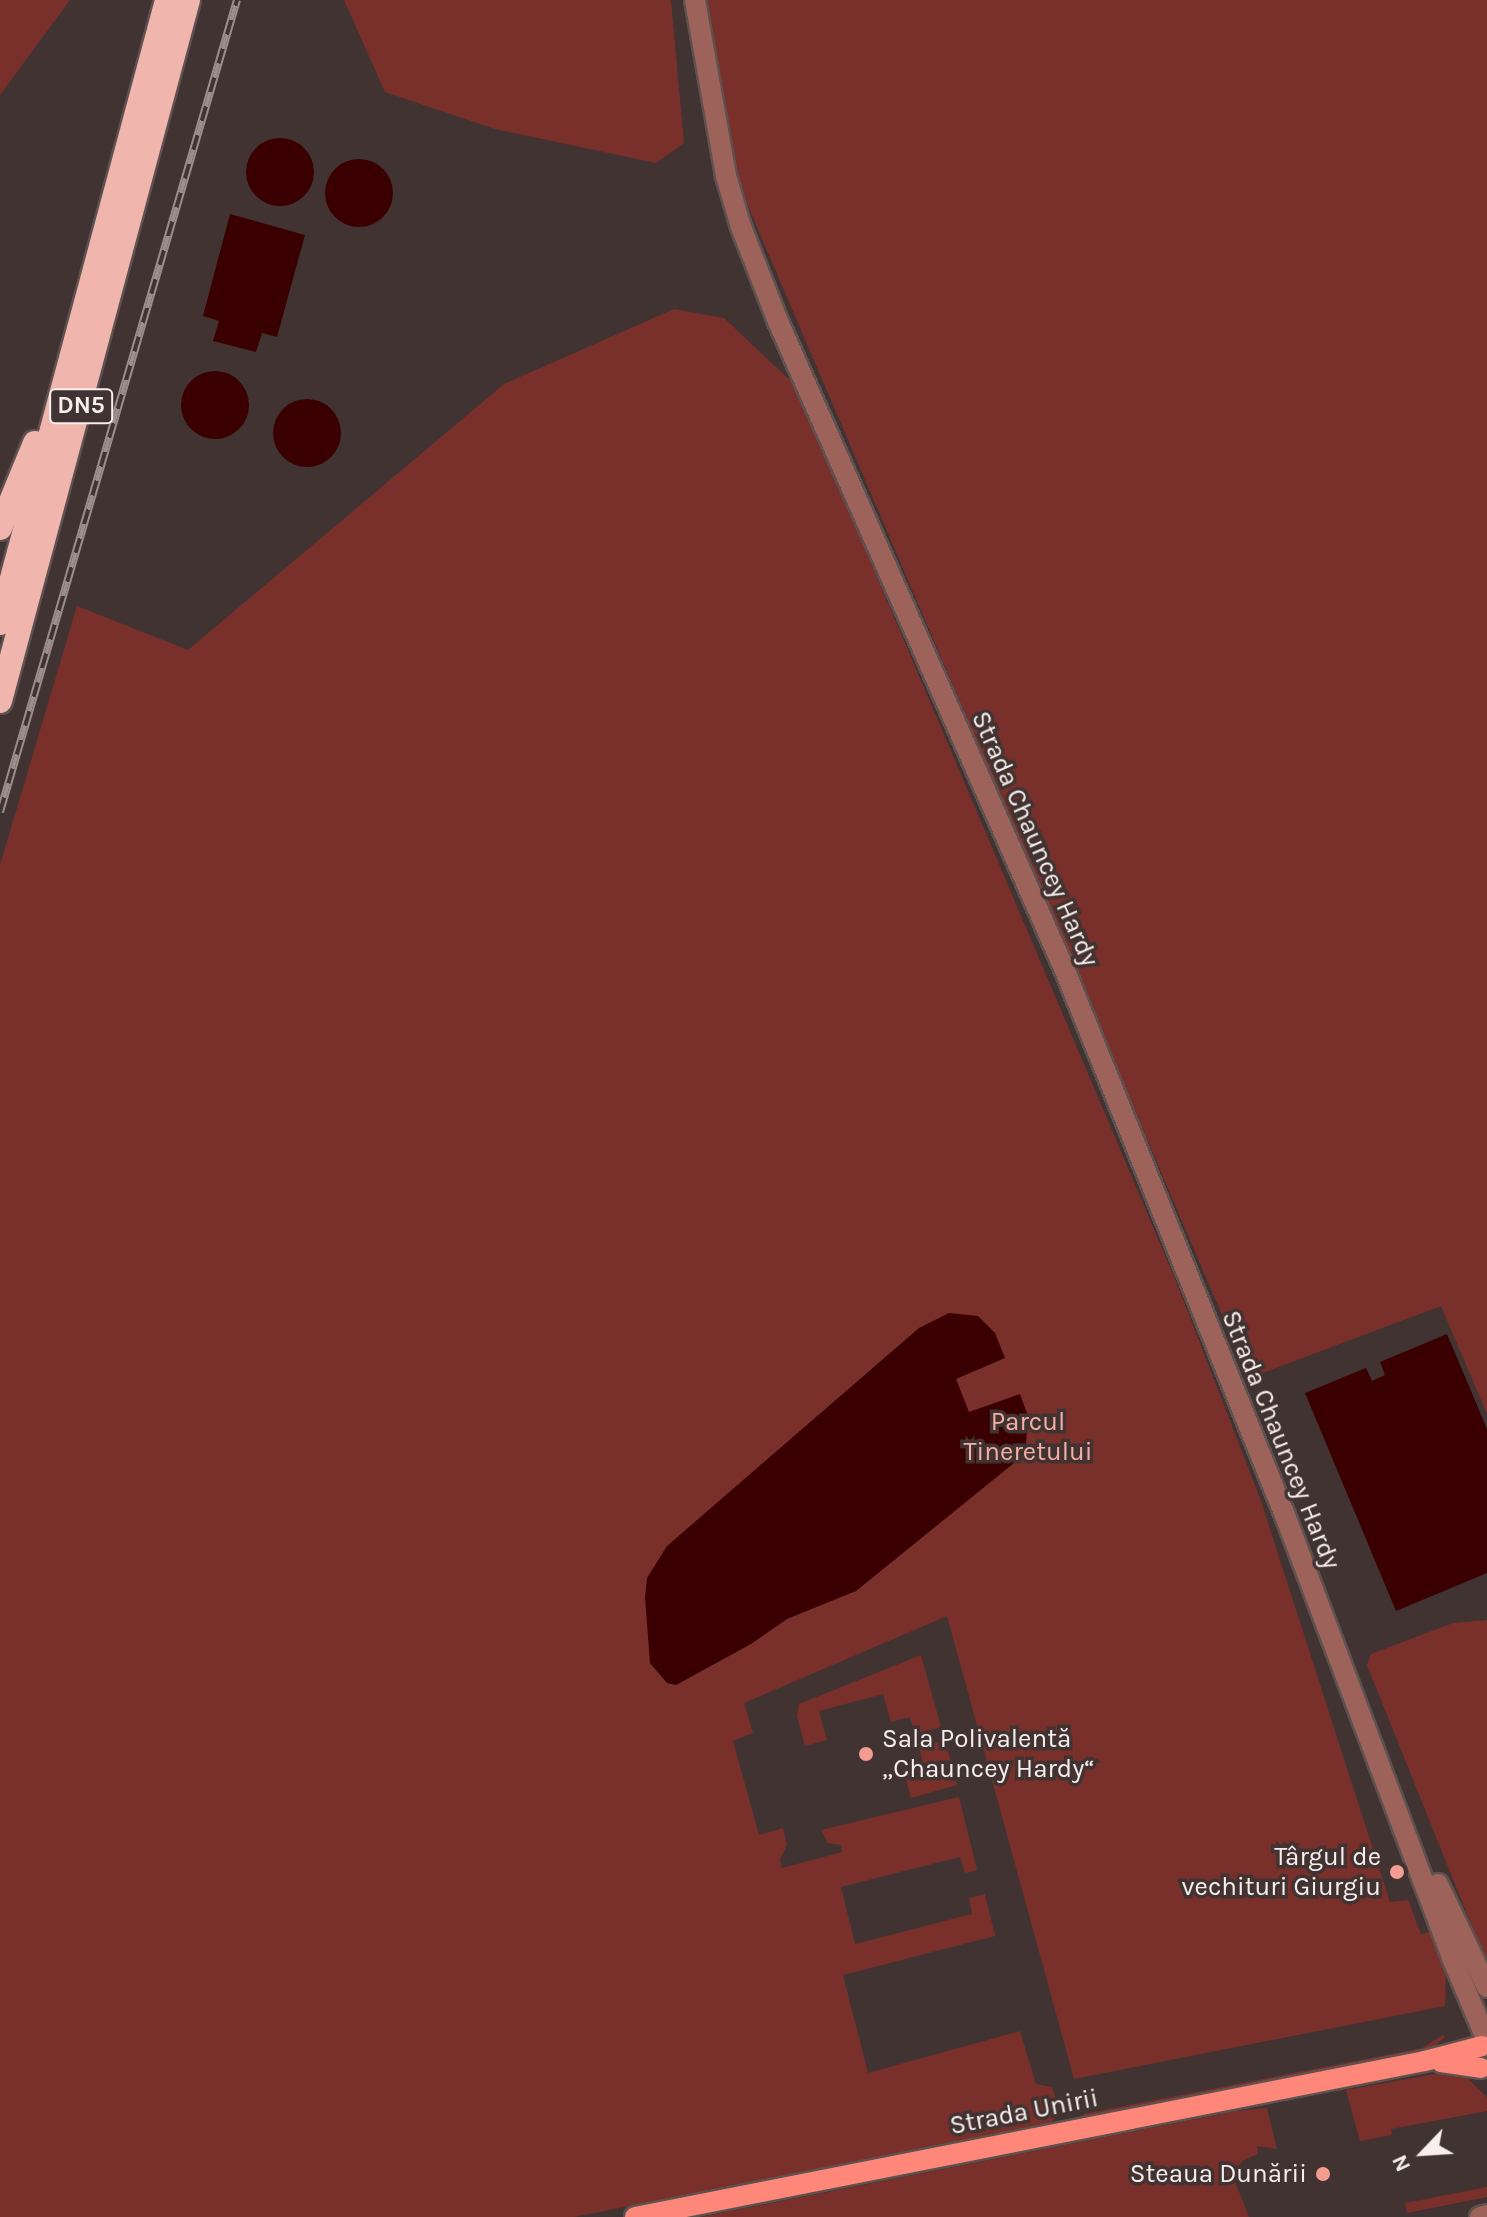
<!DOCTYPE html>
<html>
<head>
<meta charset="utf-8">
<style>
  body { margin:0 }
  #map { position:relative; width:1487px; height:2217px; overflow:hidden; background:#413331; font-family:Karla,sans-serif }
  div>[style] { position:absolute }
  .green>* { inset:0; background:#7a302a }
  .water>* { inset:0; background:#3a0001 }
  .round { border-radius:50% }
  .roads { filter:drop-shadow(2px 0 #5e514f) drop-shadow(-2px 0 #5e514f) drop-shadow(0 2px #5e514f) drop-shadow(0 -2px #5e514f) }
  .minor>* { height:20px; margin:-10px; padding:0 10px; transform-origin:10px; border-radius:10px; background:#9d625a }
  .major>* { height:20px; margin:-10px; padding:0 10px; transform-origin:10px; border-radius:10px; background:#ff877a }
  .highway>* { height:24px; margin:-12px; padding:0 12px; transform-origin:12px; border-radius:12px; background:#f0b6ae }
  .rail>* { height:8px; margin-top:-4px; transform-origin:0; background:repeating-linear-gradient(90deg,#413331 0 15px,#9b8f8e 0 30px); box-sizing:border-box; border-block:2px solid #9b8f8e }
  .dots>* { width:22px; height:22px; translate:-50% -50%; box-sizing:border-box; border:4px solid #413331; border-radius:50% }
  span { translate:-50% -50%; white-space:nowrap; text-align:center; line-height:1.15; -webkit-text-stroke:7px #413331; paint-order:stroke }
  .shield-label span { padding:2px 6px; background:#413331; border:2px solid; border-radius:6px; -webkit-text-stroke-width:0 }
  .shield-label { font-size:24px; color:#f7eeed; font-weight:700 }
  .street-label { font-size:26px; color:#f7eeed }
  .park-label { font-size:26px; color:#f6aea5 }
  .poi-label { font-size:26px; color:#f7eeed }
  .left { translate:0 -50%; text-align:left }
  .right { translate:-100% -50%; text-align:right }
  .north { position:absolute; left:1383px; top:2113px; width:80px; height:80px; -webkit-text-stroke:6px #413331; paint-order:stroke; rotate:245deg; font-size:22px; font-weight:700; line-height:32px; text-align:center; color:#f7eeed }
  .north::after { content:''; display:block; margin:auto; width:28px; height:36px; background:#f7eeed; clip-path:polygon(50% 0,100% 100%,50% 72%,0 100%) }
</style>
</head>
<body>
<div id="map">
  <div class="green">
    <i style="clip-path:polygon(0 0,70px 0,0 95px)"></i>
    <i style="clip-path:polygon(344px 0,671px 0,684px 143px,656px 163px,495px 129px,385px 92px)"></i>
    <i style="clip-path:polygon(707px 0,1487px 0,1487px 1414px,1441px 1306px,1249px 1378px,751px 213px,730px 155px)"></i>
    <i style="clip-path:polygon(674px 309px,724px 318px,796px 386px,1176px 1281px,1261px 1501px,1390px 1902px,1408px 1900px,1421px 1934px,1431px 1932px,1446px 1973px,1445px 2006px,1074px 2079px,947px 1616px,744px 1703px,753px 1733px,733px 1741px,759px 1835px,783px 1828px,787px 1845px,780px 1859px,782px 1868px,842px 1852px,841px 1845px,828px 1843px,821px 1830px,959px 1797px,977px 1870px,965px 1873px,960px 1857px,841px 1887px,855px 1944px,972px 1914px,969px 1898px,985px 1894px,995px 1936px,843px 1975px,868px 2073px,1020px 2031px,1036px 2084px,1052px 2087px,1060px 2111px,1052px 2122px,574px 2217px,0 2217px,0 865px,77px 606px,188px 650px,504px 384px)"></i>
    <i style="clip-path:polygon(1487px 1620px,1487px 1964px,1367px 1665px,1371px 1654px,1453px 1623px)"></i>
    <i style="clip-path:polygon(921px 1655px,941px 1727px,915px 1734px,910px 1717px,891px 1722px,883px 1694px,819px 1711px,827px 1740px,805px 1746px,797px 1716px,799px 1704px)"></i>
    <i style="clip-path:polygon(945px 1740px,957px 1785px,911px 1798px,903px 1767px,923px 1762px,919px 1747px)"></i>
    <i style="clip-path:polygon(1443px 2035px,1445px 2037px,1436px 2045px,1423px 2051px,1083px 2118px,1083px 2114px,1422px 2048px)"></i>
    <i style="clip-path:polygon(1451px 2071px,1463px 2074px,1487px 2097px,1487px 2111px,1391px 2129px,1392px 2135px,1360px 2141px,1346px 2090px)"></i>
    <i style="clip-path:polygon(1267px 2108px,1277px 2149px,1257px 2146px,1258px 2154px,1242px 2161px,1234px 2179px,1249px 2217px,701px 2217px,1236px 2111px)"></i>
    <i style="clip-path:polygon(1487px 2187px,1487px 2197px,1407px 2213px,1405px 2203px)"></i>
  </div>
  <div class="water">
    <i class="round" style="left:246px;top:138px;width:68px;height:68px"></i>
    <i class="round" style="left:325px;top:159px;width:68px;height:68px"></i>
    <i style="clip-path:polygon(230px 214px,305px 235px,277px 337px,262px 333px,256px 352px,213px 341px,219px 321px,203px 316px)"></i>
    <i class="round" style="left:181px;top:371px;width:68px;height:68px"></i>
    <i class="round" style="left:273px;top:399px;width:68px;height:68px"></i>
    <i style="clip-path:polygon(949px 1313px,978px 1316px,995px 1333px,1005px 1358px,956px 1379px,969px 1412px,1020px 1394px,1028px 1416px,1026px 1444px,1019px 1459px,856px 1591px,787px 1619px,751px 1644px,676px 1685px,667px 1683px,650px 1663px,645px 1597px,647px 1578px,667px 1546px,919px 1328px)"></i>
    <i style="clip-path:polygon(1447px 1334px,1487px 1429px,1487px 1573px,1396px 1611px,1305px 1393px,1366px 1368px,1372px 1381px,1385px 1375px,1380px 1362px)"></i>
  </div>
  <div class="roads">
    <div class="minor">
      <i style="left:695px;top:0;width:179px;rotate:80deg"></i>
      <i style="left:726px;top:176px;width:53px;rotate:73.6deg"></i>
      <i style="left:741px;top:227px;width:99px;rotate:68.6deg"></i>
      <i style="left:777px;top:319px;width:715px;rotate:66.16deg"></i>
      <i style="left:1066px;top:973px;width:588px;rotate:68.02deg"></i>
      <i style="left:1286px;top:1518px;width:470px;rotate:69.3deg"></i>
      <i style="left:1452px;top:1958px;width:87px;rotate:67deg"></i>
      <i style="left:1438px;top:1884px;width:114px;rotate:64.6deg"></i>
      <i style="left:1480px;top:2217px;width:7px;rotate:-16deg"></i>
    </div>
    <div class="major">
      <i style="left:1441px;top:2062px;width:40px;rotate:8.5deg"></i>
      <i style="left:635px;top:2217px;width:805px;rotate:-11.17deg"></i>
      <i style="left:1425px;top:2061px;width:59px;rotate:-14.7deg"></i>
    </div>
    <div class="highway">
      <i style="left:0;top:528px;width:92px;rotate:-67.6deg"></i>
      <i style="left:0;top:623px;width:645px;rotate:-74.99deg"></i>
      <i style="left:0;top:701px;width:726px;rotate:-74.99deg"></i>
    </div>
  </div>
  <div class="rail">
    <i style="left:0;top:812px;width:846px;rotate:-73.73deg"></i>
  </div>
  <div class="dots">
    <i style="left:866px;top:1754px;background:#f59c91"></i>
    <i style="left:1397px;top:1872px;background:#f59c91"></i>
    <i style="left:1323px;top:2174px;background:#f59c91"></i>
  </div>
  <div class="shield-label">
    <span style="left:81px;top:406px">DN5</span>
  </div>
  <div class="street-label">
    <span style="left:1035px;top:839px;rotate:66deg">Strada Chauncey Hardy</span>
    <span style="left:1281px;top:1440px;rotate:68deg">Strada Chauncey Hardy</span>
    <span style="left:1024px;top:2112px;rotate:-11deg">Strada Unirii</span>
  </div>
  <div class="park-label">
    <span style="left:1028px;top:1437px">Parcul<br>Tineretului</span>
  </div>
  <div class="poi-label">
    <span class="left" style="left:882px;top:1754px">Sala Polivalentă<br>„Chauncey Hardy“</span>
    <span class="right" style="left:1381px;top:1872px">Târgul de<br>vechituri Giurgiu</span>
    <span class="right" style="left:1307px;top:2174px">Steaua Dunării</span>
  </div>
  <div class="north">N</div>
</div>
</body>
</html>
